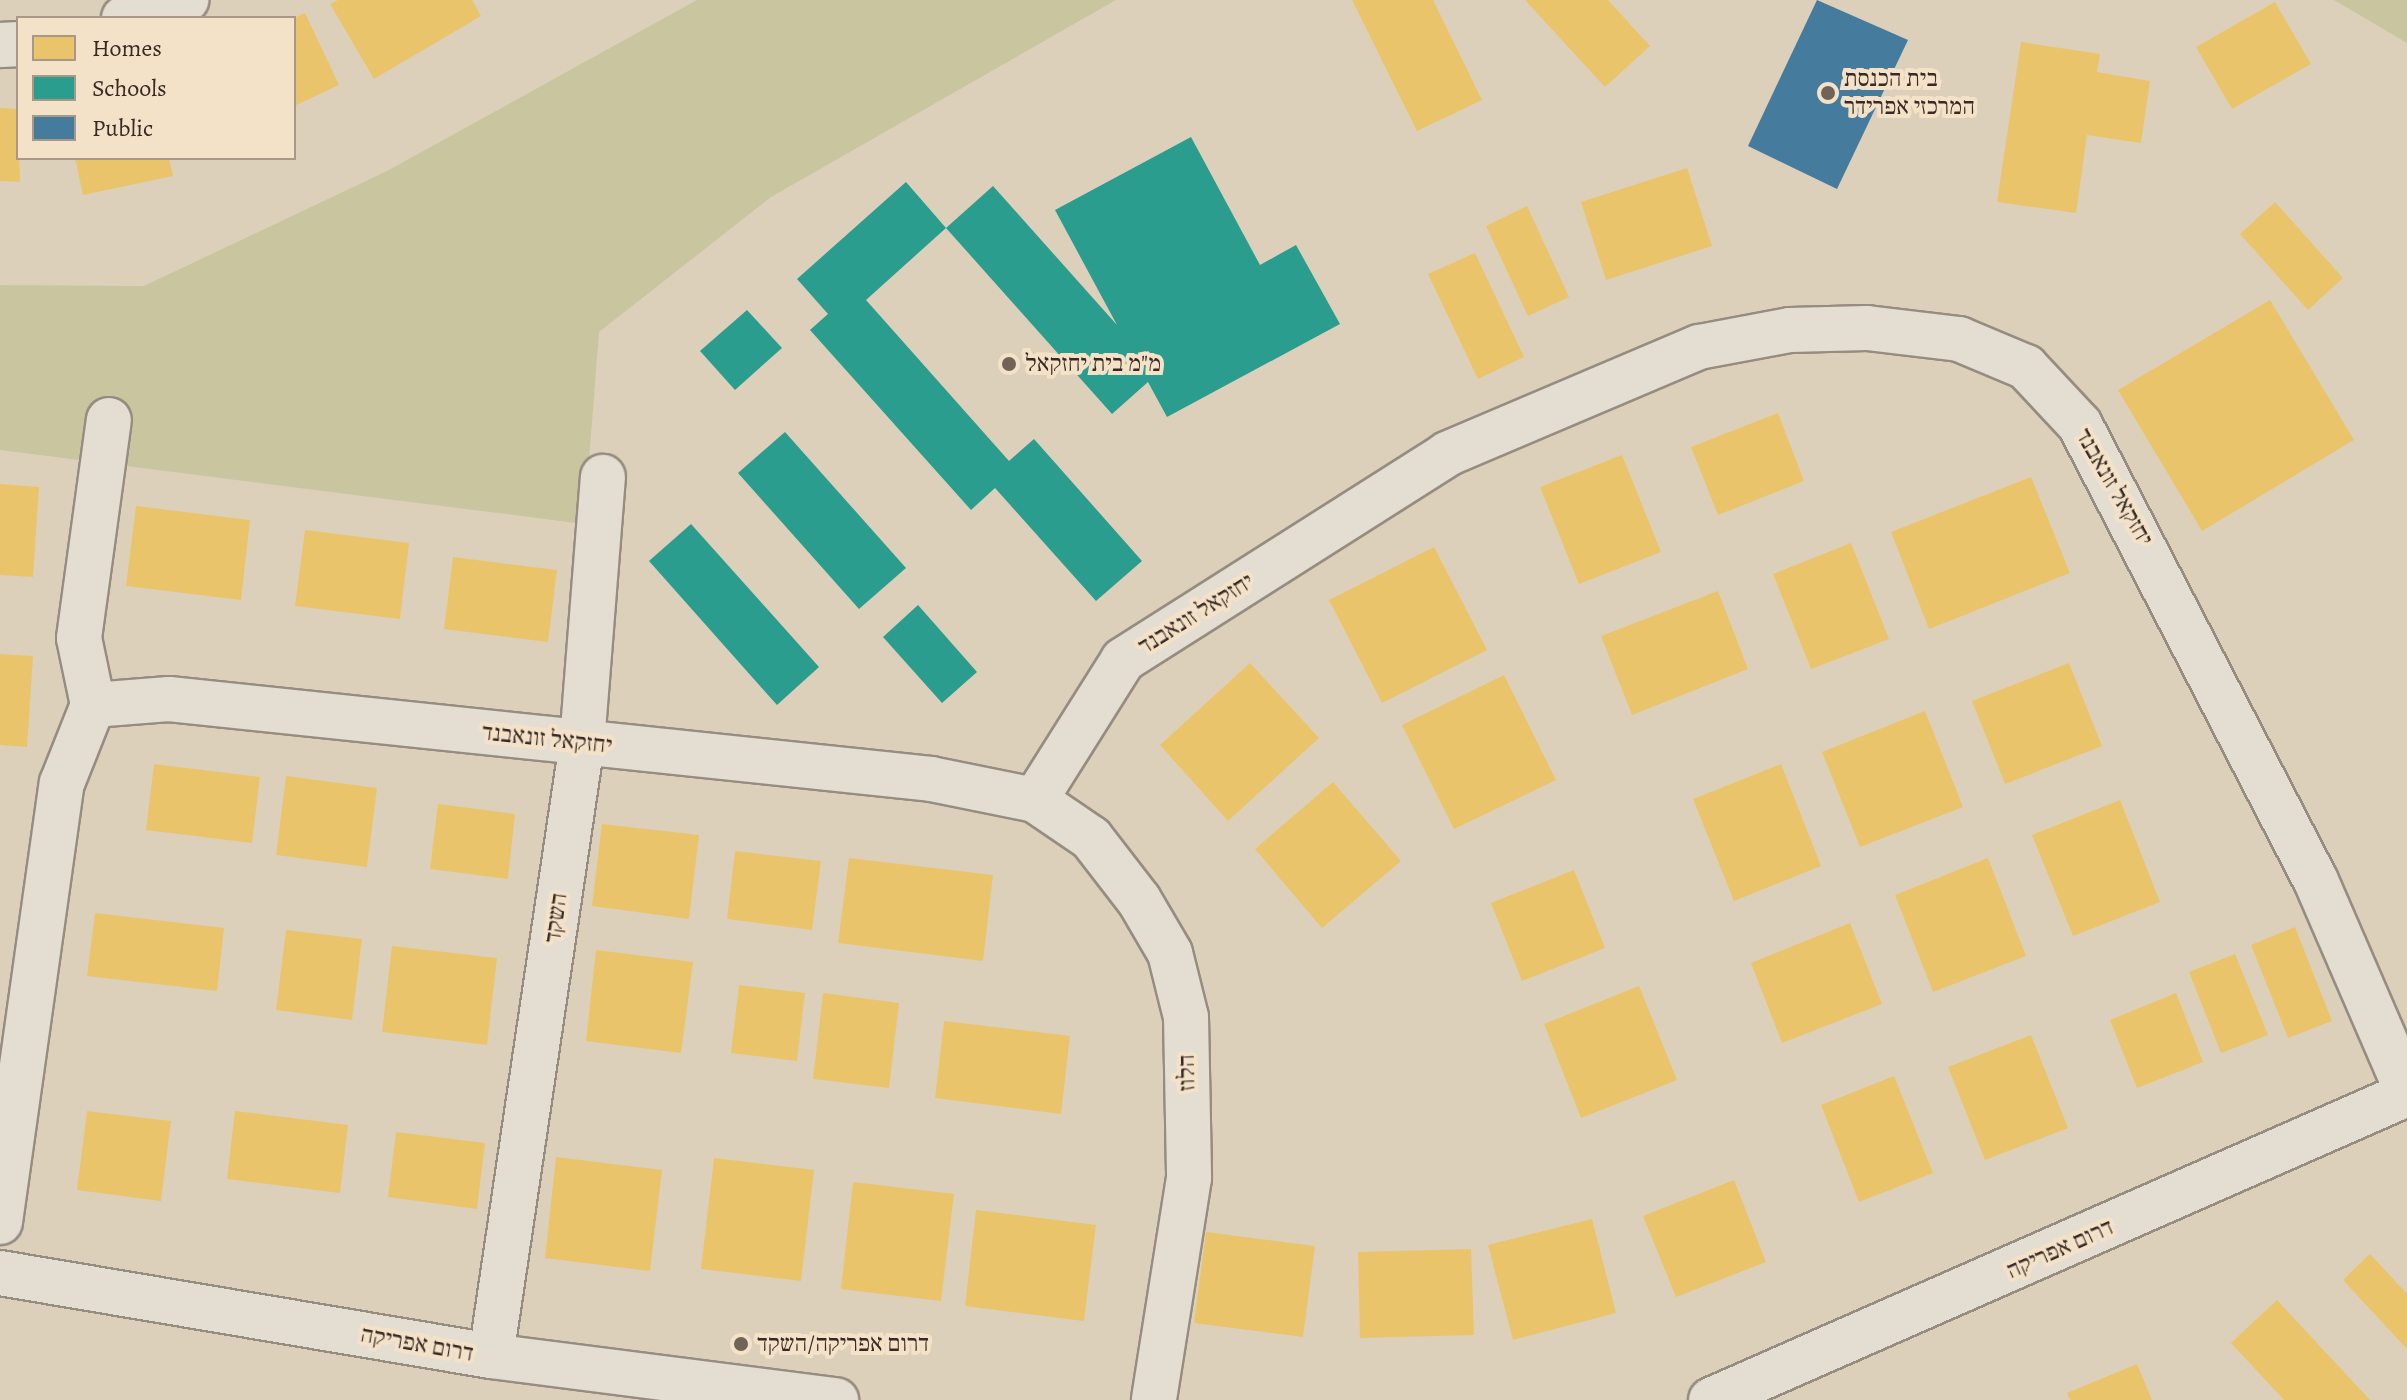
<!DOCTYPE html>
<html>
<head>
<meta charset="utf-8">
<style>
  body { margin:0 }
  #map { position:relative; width:2407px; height:1400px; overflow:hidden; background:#ddd0ba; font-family:Alegreya,"Frank Ruhl Libre",serif }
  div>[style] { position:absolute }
  .green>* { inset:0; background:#c9c59f }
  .homes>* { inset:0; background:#e9c46a }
  .schools>* { inset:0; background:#2a9d8f }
  .public>* { inset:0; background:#457b9d }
  .roads { filter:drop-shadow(2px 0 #968c80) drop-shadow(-2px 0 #968c80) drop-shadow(0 2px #968c80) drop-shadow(0 -2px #968c80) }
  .minor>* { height:44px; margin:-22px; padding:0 22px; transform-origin:22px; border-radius:22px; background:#e4ddd2 }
  .dots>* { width:22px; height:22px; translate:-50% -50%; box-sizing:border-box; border:4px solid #f3e2c8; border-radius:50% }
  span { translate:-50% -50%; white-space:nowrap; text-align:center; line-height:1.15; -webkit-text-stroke:8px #f3e2c8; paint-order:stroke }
  .poi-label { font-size:24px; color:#382924 }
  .left { translate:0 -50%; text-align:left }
  .street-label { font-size:24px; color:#382924 }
  .legend { position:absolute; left:16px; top:16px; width:280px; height:144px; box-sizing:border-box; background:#f3e2c8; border:2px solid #a89886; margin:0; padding:10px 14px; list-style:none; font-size:24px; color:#382924 }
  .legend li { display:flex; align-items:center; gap:16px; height:40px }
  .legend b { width:40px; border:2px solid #a89886 }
</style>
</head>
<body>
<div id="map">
  <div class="green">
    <i style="clip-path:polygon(697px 0,1116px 0,771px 197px,599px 332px,584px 524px,0 450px,0 285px,144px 286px,387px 171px)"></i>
    <i style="clip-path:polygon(2334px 0,2407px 0,2407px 43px)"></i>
  </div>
  <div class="homes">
    <i style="clip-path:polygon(338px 0,472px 0,481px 16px,374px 79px,330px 4px)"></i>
    <i style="clip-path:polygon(1352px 0,1433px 0,1482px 100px,1417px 131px)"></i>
    <i style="clip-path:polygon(1525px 0,1608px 0,1650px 46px,1605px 87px)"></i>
    <i style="clip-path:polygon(2275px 2px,2311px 64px,2232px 109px,2196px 47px)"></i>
    <i style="clip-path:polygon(305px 13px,339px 85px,294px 106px,294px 18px)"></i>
    <i style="clip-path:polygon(2021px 42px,2100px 54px,2097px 72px,2150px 81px,2141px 143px,2087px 135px,2076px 213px,1997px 202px)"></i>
    <i style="clip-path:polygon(0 108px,18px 109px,20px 182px,0 181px)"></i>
    <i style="clip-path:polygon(75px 158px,169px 158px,173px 176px,83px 195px)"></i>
    <i style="clip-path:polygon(1687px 168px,1712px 246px,1606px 280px,1581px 202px)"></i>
    <i style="clip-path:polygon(2275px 202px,2343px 278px,2308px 310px,2240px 234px)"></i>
    <i style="clip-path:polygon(1527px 206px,1569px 297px,1528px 316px,1486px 226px)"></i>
    <i style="clip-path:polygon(1475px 253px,1524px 357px,1478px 379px,1428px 274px)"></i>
    <i style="clip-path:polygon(2270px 300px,2354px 440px,2202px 531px,2118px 390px)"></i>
    <i style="clip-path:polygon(1778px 413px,1804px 481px,1718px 515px,1691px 447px)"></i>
    <i style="clip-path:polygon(1622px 455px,1661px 552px,1579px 584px,1540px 487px)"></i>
    <i style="clip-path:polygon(2031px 477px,2070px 573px,1929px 629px,1891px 532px)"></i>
    <i style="clip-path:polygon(0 484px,39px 487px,33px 577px,0 575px)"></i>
    <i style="clip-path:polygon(136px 506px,250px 520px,241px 600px,126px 586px)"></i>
    <i style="clip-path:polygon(305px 530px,409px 543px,400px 619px,295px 606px)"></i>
    <i style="clip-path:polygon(1851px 543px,1889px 639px,1811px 669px,1773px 574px)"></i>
    <i style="clip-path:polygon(1434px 547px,1487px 650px,1382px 703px,1329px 600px)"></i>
    <i style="clip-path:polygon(453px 557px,557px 570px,548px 642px,444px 629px)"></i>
    <i style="clip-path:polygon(1718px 591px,1748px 669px,1632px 715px,1601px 636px)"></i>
    <i style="clip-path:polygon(0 654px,33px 656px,27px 747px,0 745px)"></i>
    <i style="clip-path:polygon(1250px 663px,1319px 738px,1228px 821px,1160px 745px)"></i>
    <i style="clip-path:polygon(2069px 663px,2102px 746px,2005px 784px,1972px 701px)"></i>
    <i style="clip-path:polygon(1504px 675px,1556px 780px,1454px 829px,1402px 725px)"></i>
    <i style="clip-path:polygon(1925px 711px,1963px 807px,1860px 847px,1822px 752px)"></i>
    <i style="clip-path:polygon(154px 764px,260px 777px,252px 843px,146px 830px)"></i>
    <i style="clip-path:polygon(1781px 764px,1821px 866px,1734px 901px,1693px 799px)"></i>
    <i style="clip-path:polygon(286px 776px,377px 788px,367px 867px,276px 855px)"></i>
    <i style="clip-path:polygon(1333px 782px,1401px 861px,1322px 928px,1255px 849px)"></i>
    <i style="clip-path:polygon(2120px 800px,2160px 902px,2073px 936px,2032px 835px)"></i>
    <i style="clip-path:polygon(438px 804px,515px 814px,508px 879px,430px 869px)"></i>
    <i style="clip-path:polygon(602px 824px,699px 835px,689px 919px,592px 906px)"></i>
    <i style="clip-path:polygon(735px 851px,821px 861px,812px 930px,727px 919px)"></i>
    <i style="clip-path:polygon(849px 858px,993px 875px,983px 961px,838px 943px)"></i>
    <i style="clip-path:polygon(1988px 858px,2026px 956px,1933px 992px,1895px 895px)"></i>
    <i style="clip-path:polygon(1574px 870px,1605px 948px,1522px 981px,1491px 903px)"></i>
    <i style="clip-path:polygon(95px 913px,224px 928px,217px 991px,87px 976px)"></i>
    <i style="clip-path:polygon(1850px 923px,1882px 1004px,1782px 1043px,1751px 963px)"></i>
    <i style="clip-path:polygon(2295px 927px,2332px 1021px,2288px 1038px,2251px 945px)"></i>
    <i style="clip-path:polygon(286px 930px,362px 939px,352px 1020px,276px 1010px)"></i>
    <i style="clip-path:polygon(392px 946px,497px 958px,487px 1045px,382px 1032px)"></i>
    <i style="clip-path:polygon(596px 950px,693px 962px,681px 1053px,586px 1041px)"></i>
    <i style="clip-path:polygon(2235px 954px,2268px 1035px,2221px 1053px,2189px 972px)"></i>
    <i style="clip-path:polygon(739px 985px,805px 993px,797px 1061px,731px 1053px)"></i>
    <i style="clip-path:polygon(1639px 986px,1677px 1080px,1581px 1118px,1544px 1024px)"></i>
    <i style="clip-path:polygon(823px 993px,899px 1003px,889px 1088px,813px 1079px)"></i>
    <i style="clip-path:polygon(2176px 993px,2203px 1062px,2137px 1088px,2110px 1020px)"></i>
    <i style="clip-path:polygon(944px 1021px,1070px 1036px,1061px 1114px,935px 1098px)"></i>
    <i style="clip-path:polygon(2031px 1035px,2068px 1128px,1985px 1160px,1948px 1067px)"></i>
    <i style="clip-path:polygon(1894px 1076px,1933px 1173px,1859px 1202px,1821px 1105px)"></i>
    <i style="clip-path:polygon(87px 1111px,171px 1121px,161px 1201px,77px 1190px)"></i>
    <i style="clip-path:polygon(235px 1111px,348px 1125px,340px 1193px,227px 1179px)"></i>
    <i style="clip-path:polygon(396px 1132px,485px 1143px,477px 1209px,388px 1197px)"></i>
    <i style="clip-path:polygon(556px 1157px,662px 1170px,650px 1271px,545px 1258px)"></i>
    <i style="clip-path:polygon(714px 1158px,814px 1170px,801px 1281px,701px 1269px)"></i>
    <i style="clip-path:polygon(1734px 1180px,1766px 1262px,1676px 1297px,1643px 1216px)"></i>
    <i style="clip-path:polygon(853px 1182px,954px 1194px,941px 1301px,841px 1289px)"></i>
    <i style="clip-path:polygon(976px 1210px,1096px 1225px,1084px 1321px,965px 1306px)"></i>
    <i style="clip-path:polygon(1592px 1219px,1616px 1313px,1513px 1340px,1488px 1245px)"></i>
    <i style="clip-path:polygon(1206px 1232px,1315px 1246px,1303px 1337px,1194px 1323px)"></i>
    <i style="clip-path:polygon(1471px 1249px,1474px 1335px,1360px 1338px,1358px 1252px)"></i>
    <i style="clip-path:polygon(2370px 1254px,2407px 1294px,2407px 1349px,2343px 1280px)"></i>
    <i style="clip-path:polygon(2277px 1300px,2370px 1400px,2284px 1400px,2231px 1343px)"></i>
    <i style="clip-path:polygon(2137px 1364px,2152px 1400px,2070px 1400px,2067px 1393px)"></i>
  </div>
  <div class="schools">
    <i style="clip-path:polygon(1191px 137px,1260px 265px,1296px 245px,1340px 324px,1167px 417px,1148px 382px,1112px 414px,946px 228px,993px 186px,1117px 325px,1055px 210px)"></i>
    <i style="clip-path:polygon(906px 182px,946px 228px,866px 300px,1009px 461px,1034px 439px,1142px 561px,1096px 601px,995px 488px,971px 510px,810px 330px,828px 314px,797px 279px)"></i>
    <i style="clip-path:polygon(747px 310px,782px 348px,735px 390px,700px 351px)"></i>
    <i style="clip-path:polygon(785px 432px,906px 568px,859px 609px,738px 473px)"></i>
    <i style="clip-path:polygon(691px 524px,819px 667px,777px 705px,649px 561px)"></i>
    <i style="clip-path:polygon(918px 605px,977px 672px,942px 703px,883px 637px)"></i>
  </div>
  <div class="public">
    <i style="clip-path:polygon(1817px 0,1908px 40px,1837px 189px,1748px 146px)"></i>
  </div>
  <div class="roads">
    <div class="minor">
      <i style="left:124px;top:18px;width:65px;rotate:-16.2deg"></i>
      <i style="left:0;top:45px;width:18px;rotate:-3deg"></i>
      <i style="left:93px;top:705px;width:68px;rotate:-101.8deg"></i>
      <i style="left:79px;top:638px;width:220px;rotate:-82.2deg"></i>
      <i style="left:1035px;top:800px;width:68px;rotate:34.2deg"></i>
      <i style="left:1091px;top:838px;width:78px;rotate:52.3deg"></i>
      <i style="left:1139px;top:900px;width:61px;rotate:59.7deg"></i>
      <i style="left:1170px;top:953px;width:66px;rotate:76deg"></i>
      <i style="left:1186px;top:1017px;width:161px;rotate:88.9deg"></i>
      <i style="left:1189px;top:1178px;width:225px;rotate:99deg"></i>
      <i style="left:0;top:1222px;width:443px;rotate:-82deg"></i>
      <i style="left:62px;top:783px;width:84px;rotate:-68.3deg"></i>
      <i style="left:93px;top:705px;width:76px;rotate:-4.5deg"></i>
      <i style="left:169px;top:699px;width:766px;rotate:5.99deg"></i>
      <i style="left:931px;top:779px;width:106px;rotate:11.4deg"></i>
      <i style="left:1035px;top:800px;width:165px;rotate:-57.8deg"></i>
      <i style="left:1123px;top:660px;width:384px;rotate:-32.4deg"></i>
      <i style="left:1447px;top:454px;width:274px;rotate:-23deg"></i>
      <i style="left:1699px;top:347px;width:93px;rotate:-10.6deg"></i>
      <i style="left:1790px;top:330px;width:77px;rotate:-1.5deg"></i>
      <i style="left:1867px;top:328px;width:93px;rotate:6.8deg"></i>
      <i style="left:1959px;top:339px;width:73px;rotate:22.7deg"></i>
      <i style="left:2026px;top:367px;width:79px;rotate:47deg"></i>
      <i style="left:2080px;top:425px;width:513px;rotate:62.64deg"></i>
      <i style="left:2316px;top:881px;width:229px;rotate:66.6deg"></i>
      <i style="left:0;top:1273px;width:498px;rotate:9.6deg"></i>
      <i style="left:491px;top:1356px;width:348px;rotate:7.3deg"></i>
      <i style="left:491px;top:1356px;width:620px;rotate:-81.56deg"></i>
      <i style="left:582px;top:743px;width:267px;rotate:-85.5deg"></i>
      <i style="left:1711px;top:1400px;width:760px;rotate:-23.73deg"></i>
    </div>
  </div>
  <div class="dots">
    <i style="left:1828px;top:93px;background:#726358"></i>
    <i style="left:1009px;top:364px;background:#726358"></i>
    <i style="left:741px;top:1344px;background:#726358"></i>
  </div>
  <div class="poi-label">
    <span class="left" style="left:1844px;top:93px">בית הכנסת<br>המרכזי אפרידר</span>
    <span class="left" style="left:1025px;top:364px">מ"מ בית יחזקאל</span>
    <span class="left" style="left:757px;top:1344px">דרום אפריקה/השקד</span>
  </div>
  <div class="street-label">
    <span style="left:2114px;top:487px;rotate:60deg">יחזקאל זונאבנד</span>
    <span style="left:1196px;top:614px;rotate:-32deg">יחזקאל זונאבנד</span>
    <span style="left:547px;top:739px;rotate:6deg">יחזקאל זונאבנד</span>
    <span style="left:556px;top:918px;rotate:-82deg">השקד</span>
    <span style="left:1187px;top:1073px;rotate:-91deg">הלוז</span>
    <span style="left:2060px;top:1249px;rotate:-24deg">דרום אפריקה</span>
    <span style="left:417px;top:1344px;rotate:10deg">דרום אפריקה</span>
  </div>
  <ul class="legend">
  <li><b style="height:22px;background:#e9c46a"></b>Homes</li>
  <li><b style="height:22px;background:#2a9d8f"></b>Schools</li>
  <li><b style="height:22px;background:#457b9d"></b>Public</li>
  </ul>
</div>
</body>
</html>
